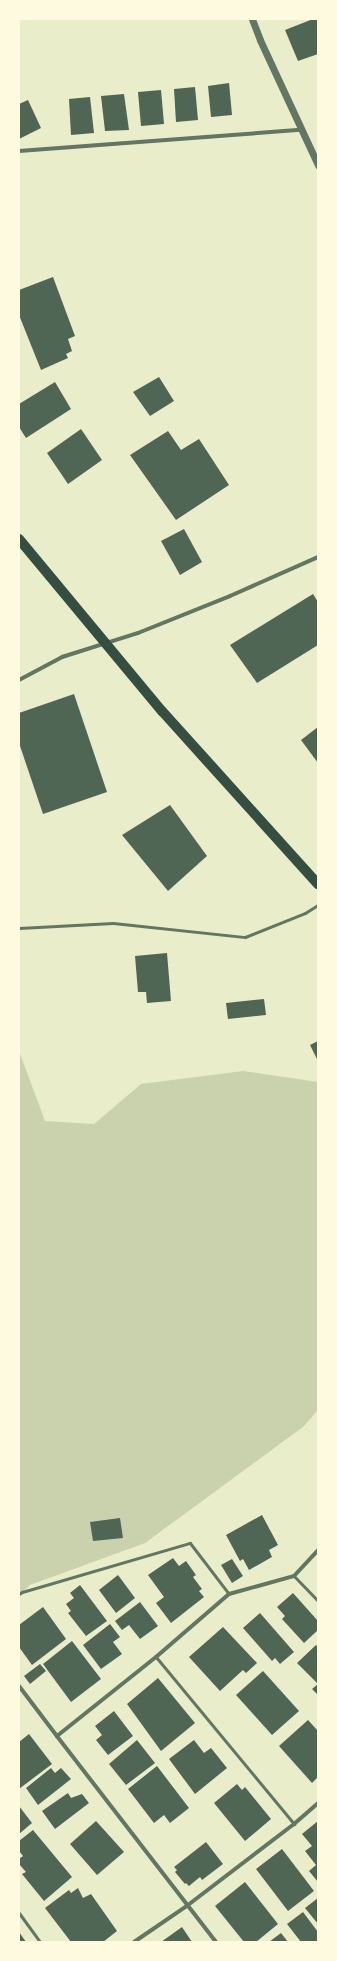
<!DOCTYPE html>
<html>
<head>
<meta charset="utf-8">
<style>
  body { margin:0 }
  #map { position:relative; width:337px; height:1961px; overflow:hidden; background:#e9edc9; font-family:"Varela Round",sans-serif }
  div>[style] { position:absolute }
  .green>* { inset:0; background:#cad2ad }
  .building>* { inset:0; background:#4f6655 }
  .service>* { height:3px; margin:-1.5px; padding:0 1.5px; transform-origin:1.5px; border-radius:1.5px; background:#617663 }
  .minor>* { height:4px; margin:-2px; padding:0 2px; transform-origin:2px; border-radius:2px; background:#617663 }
  .tertiary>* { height:7px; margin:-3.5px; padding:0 3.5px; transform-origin:3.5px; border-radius:3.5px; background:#617663 }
  .primary>* { height:10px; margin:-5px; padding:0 5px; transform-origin:5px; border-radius:5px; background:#344e41 }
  span { translate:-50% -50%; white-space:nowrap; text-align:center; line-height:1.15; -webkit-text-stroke:3.5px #fefae0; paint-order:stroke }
  .frame { position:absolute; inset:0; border:20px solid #fefae0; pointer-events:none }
</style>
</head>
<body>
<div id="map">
  <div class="green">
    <i style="clip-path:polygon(19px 1051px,45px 1121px,94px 1124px,141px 1084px,243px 1071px,318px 1082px,318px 1410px,303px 1427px,145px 1543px,30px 1585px,19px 1595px)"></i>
  </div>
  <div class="building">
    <i style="clip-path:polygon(313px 19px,318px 19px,318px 54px,298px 61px,285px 30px)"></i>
    <i style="clip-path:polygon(229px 83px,232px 115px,211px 117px,208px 86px)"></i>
    <i style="clip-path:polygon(195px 87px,198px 120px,176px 122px,174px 89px)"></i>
    <i style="clip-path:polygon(161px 90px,164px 124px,141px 126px,138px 92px)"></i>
    <i style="clip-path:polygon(124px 94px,129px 130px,105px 131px,101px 96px)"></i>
    <i style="clip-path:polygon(90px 97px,94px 133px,71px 135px,69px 99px)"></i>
    <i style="clip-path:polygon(28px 100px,41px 128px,19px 139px,19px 104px)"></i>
    <i style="clip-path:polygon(53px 277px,75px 336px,68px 339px,72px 351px,66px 354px,68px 358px,41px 370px,19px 315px,19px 290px)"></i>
    <i style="clip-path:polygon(159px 377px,174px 401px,150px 416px,133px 392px)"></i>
    <i style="clip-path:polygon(55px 382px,71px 409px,26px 438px,19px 427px,19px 404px)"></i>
    <i style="clip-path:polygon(81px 429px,102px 460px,68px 484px,47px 453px)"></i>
    <i style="clip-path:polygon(168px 431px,181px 450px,199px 439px,229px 485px,176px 520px,130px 455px)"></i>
    <i style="clip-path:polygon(184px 529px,202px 562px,180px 575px,161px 541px)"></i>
    <i style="clip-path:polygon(313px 594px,318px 602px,318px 645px,257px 683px,230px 645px)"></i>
    <i style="clip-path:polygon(74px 694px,107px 792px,43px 814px,19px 743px,19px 713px)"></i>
    <i style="clip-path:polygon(318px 727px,318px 763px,301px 740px)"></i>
    <i style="clip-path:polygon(170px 805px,207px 856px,168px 891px,122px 835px)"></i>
    <i style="clip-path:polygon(167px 953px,171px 1001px,147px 1003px,146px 992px,138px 992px,135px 956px)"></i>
    <i style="clip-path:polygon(264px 999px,266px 1015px,228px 1019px,226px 1003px)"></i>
    <i style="clip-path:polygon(318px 1041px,318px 1061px,310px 1045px)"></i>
    <i style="clip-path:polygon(262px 1515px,278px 1545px,269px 1550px,272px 1557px,249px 1570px,243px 1559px,240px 1561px,226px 1535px)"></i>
    <i style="clip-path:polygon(120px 1518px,123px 1538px,93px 1541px,90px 1522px)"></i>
    <i style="clip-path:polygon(173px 1558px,179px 1566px,186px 1561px,196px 1575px,193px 1577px,202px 1589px,199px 1591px,204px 1597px,171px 1623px,156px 1603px,164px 1597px,148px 1575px)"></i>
    <i style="clip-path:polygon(232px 1559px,243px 1576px,232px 1583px,221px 1565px)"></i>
    <i style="clip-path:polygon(118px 1575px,135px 1598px,116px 1613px,99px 1590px)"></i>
    <i style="clip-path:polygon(80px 1585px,107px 1621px,86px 1636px,68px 1613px,71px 1611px,66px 1604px,74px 1598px,70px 1593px)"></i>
    <i style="clip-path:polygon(293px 1593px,318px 1621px,318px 1630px,304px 1643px,282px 1619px,285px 1616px,277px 1607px)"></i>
    <i style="clip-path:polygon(140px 1602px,158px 1626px,140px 1639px,129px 1625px,122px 1630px,115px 1621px)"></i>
    <i style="clip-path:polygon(43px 1607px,66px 1639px,32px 1665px,19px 1647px,19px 1625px)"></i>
    <i style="clip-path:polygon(260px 1613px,294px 1652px,280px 1664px,275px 1658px,272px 1661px,243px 1628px)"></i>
    <i style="clip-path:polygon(110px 1624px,120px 1637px,113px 1642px,122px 1654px,101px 1669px,83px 1645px)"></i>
    <i style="clip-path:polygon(223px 1627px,257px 1663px,246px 1673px,243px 1670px,220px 1691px,189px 1657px)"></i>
    <i style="clip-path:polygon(72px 1641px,101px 1679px,71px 1702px,43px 1664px)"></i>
    <i style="clip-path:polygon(316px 1645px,318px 1647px,318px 1695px,312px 1689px,318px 1684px,297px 1663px)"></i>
    <i style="clip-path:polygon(40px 1664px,46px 1671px,30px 1684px,24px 1676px)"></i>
    <i style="clip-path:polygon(263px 1671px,299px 1711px,272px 1735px,236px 1695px)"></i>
    <i style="clip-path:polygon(158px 1678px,195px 1723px,161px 1751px,127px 1704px)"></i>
    <i style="clip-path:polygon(114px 1711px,133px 1736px,108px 1755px,96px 1740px,102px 1735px,95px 1726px)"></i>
    <i style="clip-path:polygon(308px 1720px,318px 1731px,318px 1777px,312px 1783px,279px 1746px)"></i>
    <i style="clip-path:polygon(29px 1734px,52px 1764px,19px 1789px,19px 1742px)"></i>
    <i style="clip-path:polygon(137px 1740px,155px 1763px,126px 1785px,109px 1764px)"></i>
    <i style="clip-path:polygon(194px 1740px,204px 1753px,211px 1748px,227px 1768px,195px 1794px,169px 1759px)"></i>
    <i style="clip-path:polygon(157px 1766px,189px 1808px,170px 1823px,164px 1815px,154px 1823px,128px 1789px)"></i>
    <i style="clip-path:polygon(51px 1768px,55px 1773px,61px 1768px,71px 1779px,38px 1805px,26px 1788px)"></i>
    <i style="clip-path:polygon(237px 1784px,242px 1790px,245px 1787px,271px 1819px,245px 1841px,214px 1803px)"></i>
    <i style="clip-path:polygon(68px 1793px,71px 1798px,82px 1794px,89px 1803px,55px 1829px,42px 1811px)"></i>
    <i style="clip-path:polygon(19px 1806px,32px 1823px,19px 1834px)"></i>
    <i style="clip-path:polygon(96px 1821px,124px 1852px,97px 1875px,70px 1844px)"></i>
    <i style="clip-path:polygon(318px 1821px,318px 1882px,309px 1871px,316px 1865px,305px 1851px,312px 1846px,302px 1834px)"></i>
    <i style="clip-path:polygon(33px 1830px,72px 1877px,44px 1901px,22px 1874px,26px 1872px,19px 1864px,19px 1859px,23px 1856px,19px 1851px,19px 1841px)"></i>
    <i style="clip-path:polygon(206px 1842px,223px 1864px,202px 1880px,200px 1877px,189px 1886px,186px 1883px,185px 1884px,175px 1872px,177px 1870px,174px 1867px)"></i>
    <i style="clip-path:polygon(282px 1849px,314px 1891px,288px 1911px,256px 1869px)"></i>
    <i style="clip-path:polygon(245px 1882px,278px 1924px,256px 1942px,244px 1942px,215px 1906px)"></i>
    <i style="clip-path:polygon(78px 1888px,83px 1898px,91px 1894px,117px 1931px,103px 1942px,71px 1942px,45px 1908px,69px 1890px,71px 1893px)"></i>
    <i style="clip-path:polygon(318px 1898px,318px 1924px,305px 1908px)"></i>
    <i style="clip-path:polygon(303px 1912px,318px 1932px,318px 1942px,301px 1942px,287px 1924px)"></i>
    <i style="clip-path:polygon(182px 1927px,192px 1942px,161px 1942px)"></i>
    <i style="clip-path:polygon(19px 1932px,26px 1942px,19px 1942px)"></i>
    <i style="clip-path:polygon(281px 1933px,288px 1942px,269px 1942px)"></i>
  </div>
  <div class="service">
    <i style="left:19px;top:928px;width:94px;rotate:-3deg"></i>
    <i style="left:113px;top:923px;width:133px;rotate:6.1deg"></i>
    <i style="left:245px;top:937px;width:65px;rotate:-21.8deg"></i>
    <i style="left:305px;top:913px;width:15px;rotate:-32deg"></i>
    <i style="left:294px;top:1576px;width:35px;rotate:46deg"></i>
    <i style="left:19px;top:1594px;width:4px;rotate:-34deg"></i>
    <i style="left:22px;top:1592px;width:175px;rotate:-16.3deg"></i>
    <i style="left:190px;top:1543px;width:64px;rotate:52.6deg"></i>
    <i style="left:156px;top:1657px;width:217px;rotate:50.4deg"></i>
    <i style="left:19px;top:1913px;width:36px;rotate:54deg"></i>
  </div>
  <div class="minor">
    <i style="left:19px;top:151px;width:282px;rotate:-4.3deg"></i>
    <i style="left:19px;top:680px;width:49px;rotate:-28.1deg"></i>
    <i style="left:62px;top:657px;width:80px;rotate:-17.5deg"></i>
    <i style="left:138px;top:633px;width:99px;rotate:-21.9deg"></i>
    <i style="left:230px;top:596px;width:96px;rotate:-23.9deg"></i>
    <i style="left:19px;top:1686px;width:63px;rotate:52.8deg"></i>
    <i style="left:134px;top:1942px;width:65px;rotate:-34.4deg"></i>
    <i style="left:188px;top:1905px;width:133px;rotate:-37.4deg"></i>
    <i style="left:294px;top:1824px;width:32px;rotate:-41deg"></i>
    <i style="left:216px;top:1942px;width:260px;rotate:-127.7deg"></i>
    <i style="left:57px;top:1736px;width:127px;rotate:-38.6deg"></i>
    <i style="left:156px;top:1657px;width:96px;rotate:-40.8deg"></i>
    <i style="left:229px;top:1594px;width:67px;rotate:-15.5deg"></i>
    <i style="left:294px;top:1576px;width:35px;rotate:-47deg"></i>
  </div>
  <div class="tertiary">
    <i style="left:252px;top:19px;width:22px;rotate:69deg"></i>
    <i style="left:260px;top:40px;width:138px;rotate:65.1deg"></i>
  </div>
  <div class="primary">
    <i style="left:19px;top:539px;width:224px;rotate:50.3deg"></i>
    <i style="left:162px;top:711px;width:233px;rotate:48deg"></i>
  </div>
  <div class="frame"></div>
</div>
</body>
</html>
